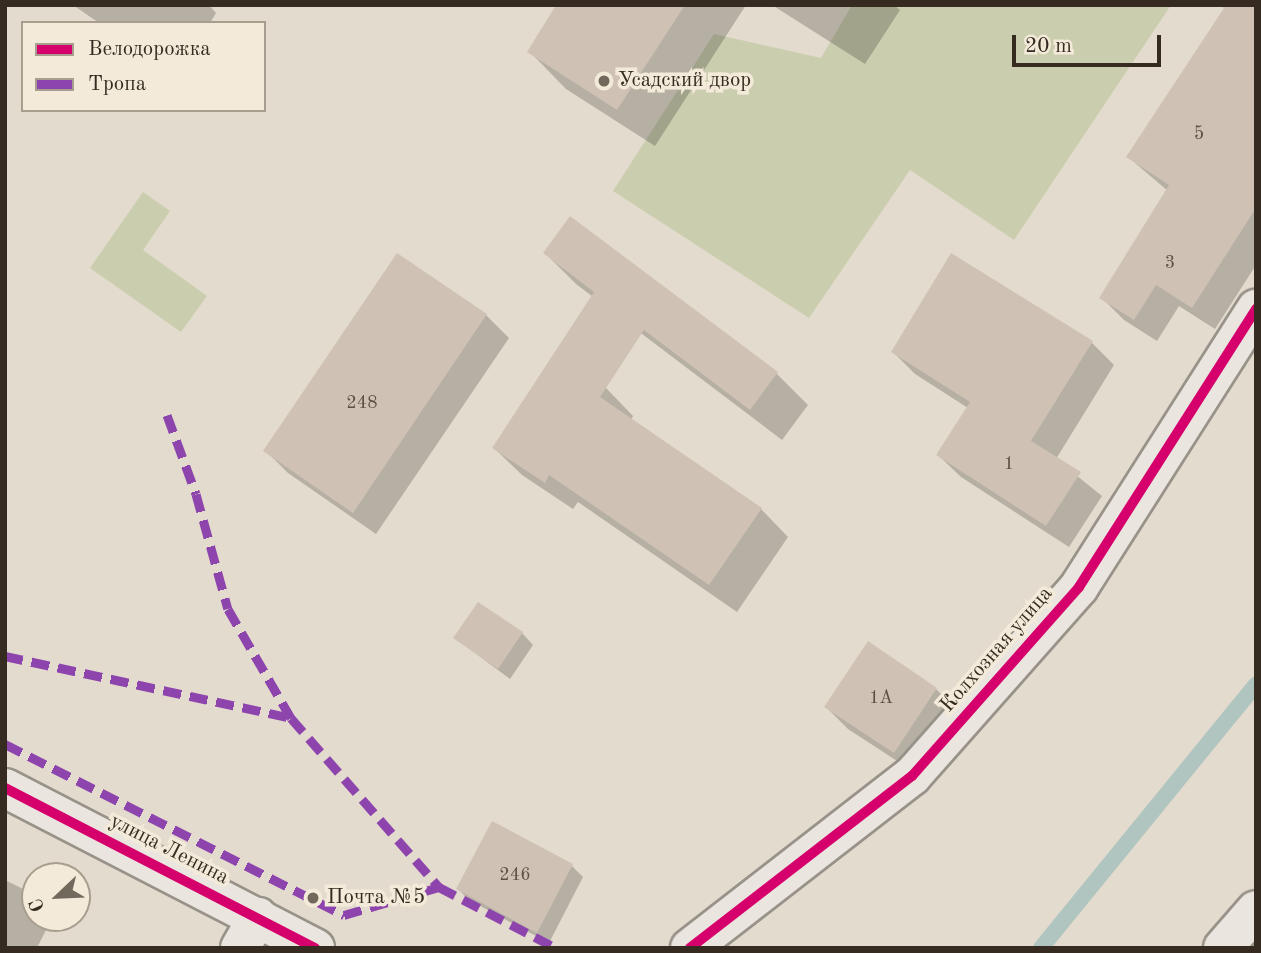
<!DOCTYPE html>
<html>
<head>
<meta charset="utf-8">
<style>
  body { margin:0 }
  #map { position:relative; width:1261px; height:953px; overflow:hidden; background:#e3dbcd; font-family:"Old Standard TT",serif }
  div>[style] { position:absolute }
  .green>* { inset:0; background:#cacdae }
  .shadow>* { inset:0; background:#0003 }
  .stream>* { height:16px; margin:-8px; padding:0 8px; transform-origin:8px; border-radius:8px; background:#b0c5c0 }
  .building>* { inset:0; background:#d0c1b5 }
  .roads { filter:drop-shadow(2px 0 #989289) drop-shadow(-2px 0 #989289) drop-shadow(0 2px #989289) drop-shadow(0 -2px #989289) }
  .street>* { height:38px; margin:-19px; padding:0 19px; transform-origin:19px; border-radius:19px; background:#eae5de }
  .secondary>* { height:38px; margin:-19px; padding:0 19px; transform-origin:19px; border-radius:19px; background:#eae5de }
  .quiet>* { height:9px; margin-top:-4.5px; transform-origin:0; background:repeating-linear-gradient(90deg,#8e44ad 0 18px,transparent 0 27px) }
  .cycleway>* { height:10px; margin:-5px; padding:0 5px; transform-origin:5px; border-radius:5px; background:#d6006c }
  .dots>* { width:19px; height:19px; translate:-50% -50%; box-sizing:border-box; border:4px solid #f3ead9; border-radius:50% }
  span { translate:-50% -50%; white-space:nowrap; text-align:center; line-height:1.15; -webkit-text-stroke:7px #f3ead9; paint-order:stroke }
  .number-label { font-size:18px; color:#5c5045 }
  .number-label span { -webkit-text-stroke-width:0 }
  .poi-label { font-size:21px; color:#352b20 }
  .left { translate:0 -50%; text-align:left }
  .street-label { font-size:21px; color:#352b20 }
  .frame { position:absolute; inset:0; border:7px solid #352b20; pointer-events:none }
  .legend { position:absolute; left:21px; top:21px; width:245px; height:91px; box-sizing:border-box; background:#f3ead9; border:2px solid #a79e8f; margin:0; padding:9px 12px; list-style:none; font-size:21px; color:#352b20 }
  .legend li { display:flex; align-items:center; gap:14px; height:35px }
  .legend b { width:35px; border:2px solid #a79e8f }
  .north { position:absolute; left:21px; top:862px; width:70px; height:70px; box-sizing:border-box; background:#f3ead9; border:2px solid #a79e8f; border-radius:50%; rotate:247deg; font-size:19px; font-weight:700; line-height:28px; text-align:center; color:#352b20 }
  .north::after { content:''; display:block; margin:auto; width:24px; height:32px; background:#72695d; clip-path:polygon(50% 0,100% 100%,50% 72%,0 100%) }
  .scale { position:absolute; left:1012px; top:35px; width:149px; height:32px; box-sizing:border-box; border:4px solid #352b20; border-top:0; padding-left:9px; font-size:21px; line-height:24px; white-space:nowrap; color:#352b20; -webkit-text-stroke:5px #f3ead9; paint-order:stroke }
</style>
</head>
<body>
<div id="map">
  <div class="green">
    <i style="clip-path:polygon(852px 5px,1171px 5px,1014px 240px,910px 170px,809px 318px,613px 191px,714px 34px,821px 58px)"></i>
    <i style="clip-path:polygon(143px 192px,170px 211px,143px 250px,207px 296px,181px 332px,90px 268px)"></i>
  </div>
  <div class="shadow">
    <i style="clip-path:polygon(73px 5px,209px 5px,216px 13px,210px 23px,99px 23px)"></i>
    <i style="clip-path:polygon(559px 5px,746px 5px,655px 146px,566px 89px,529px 51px)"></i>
    <i style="clip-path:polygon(772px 5px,894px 5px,900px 10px,865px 64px)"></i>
    <i style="clip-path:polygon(1221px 5px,1256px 5px,1256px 265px,1215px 329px,1179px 306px,1157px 341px,1124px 320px,1101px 297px,1168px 191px,1128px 157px,1225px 9px)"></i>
    <i style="clip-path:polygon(570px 218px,777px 374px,808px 405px,782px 440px,576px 284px,545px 253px)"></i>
    <i style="clip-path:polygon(398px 255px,486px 315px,509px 338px,376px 534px,288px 473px,266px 451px)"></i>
    <i style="clip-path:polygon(952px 256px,1092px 343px,1114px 365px,1056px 459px,1102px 496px,1069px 547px,961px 477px,938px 455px,968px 408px,915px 374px,893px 352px)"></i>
    <i style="clip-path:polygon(606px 388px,633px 416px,631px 420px,761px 509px,788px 537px,737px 612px,578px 502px,573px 509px,522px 475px,494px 448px)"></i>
    <i style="clip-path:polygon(522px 633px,533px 645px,510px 679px,455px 638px)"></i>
    <i style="clip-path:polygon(936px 689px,958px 711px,917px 774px,848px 729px,826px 707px)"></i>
    <i style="clip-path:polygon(492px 824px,572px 866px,583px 877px,549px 943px,469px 900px,458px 889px)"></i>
    <i style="clip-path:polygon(5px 880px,35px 895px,35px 918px,52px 918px,37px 948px,5px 948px)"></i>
  </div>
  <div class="stream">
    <i style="left:1041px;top:948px;width:340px;rotate:-50.8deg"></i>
  </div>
  <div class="building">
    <i style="clip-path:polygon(556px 5px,685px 5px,617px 110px,527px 52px)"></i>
    <i style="clip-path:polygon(1226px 5px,1256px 5px,1256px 208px,1192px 308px,1156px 285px,1134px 320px,1099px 298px,1169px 185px,1126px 157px)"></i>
    <i style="clip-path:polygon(570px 216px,778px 372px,750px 410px,644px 330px,600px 397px,762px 508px,709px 585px,549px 475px,545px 483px,492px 448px,594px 292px,543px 253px)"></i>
    <i style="clip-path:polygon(397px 253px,487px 314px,353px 513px,263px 451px)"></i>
    <i style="clip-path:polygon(951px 253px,1093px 341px,1031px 441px,1081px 472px,1046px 526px,936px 455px,970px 402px,891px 352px)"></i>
    <i style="clip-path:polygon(478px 602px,523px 632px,498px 669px,453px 638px)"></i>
    <i style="clip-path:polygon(868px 641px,937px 688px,894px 753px,824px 707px)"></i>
    <i style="clip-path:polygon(492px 821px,573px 864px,537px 933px,456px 889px)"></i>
  </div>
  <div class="roads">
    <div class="street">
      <i style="left:240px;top:948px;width:36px;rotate:-60deg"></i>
      <i style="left:690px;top:948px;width:281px;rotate:-37.8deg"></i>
      <i style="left:912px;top:776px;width:252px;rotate:-48.5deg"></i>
      <i style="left:1079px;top:587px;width:330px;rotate:-57.5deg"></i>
      <i style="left:1223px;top:948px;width:50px;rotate:-49deg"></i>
    </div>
    <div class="secondary">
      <i style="left:5px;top:788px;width:349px;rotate:27.3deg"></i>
    </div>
  </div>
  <div class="quiet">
    <i style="left:167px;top:415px;width:84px;rotate:69.8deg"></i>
    <i style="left:196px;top:494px;width:119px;rotate:74.5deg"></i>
    <i style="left:228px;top:609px;width:126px;rotate:60deg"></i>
    <i style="left:291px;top:718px;width:225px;rotate:48.8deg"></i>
    <i style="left:439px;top:887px;width:132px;rotate:27.5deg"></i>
    <i style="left:5px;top:656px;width:293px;rotate:12.2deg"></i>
    <i style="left:5px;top:744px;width:380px;rotate:26.8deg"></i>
    <i style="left:344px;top:915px;width:99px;rotate:-16.4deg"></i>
  </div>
  <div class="cycleway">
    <i style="left:5px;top:788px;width:349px;rotate:27.3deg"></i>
    <i style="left:690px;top:948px;width:281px;rotate:-37.8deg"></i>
    <i style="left:912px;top:776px;width:252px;rotate:-48.5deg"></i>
    <i style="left:1079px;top:587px;width:330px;rotate:-57.5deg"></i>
  </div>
  <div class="dots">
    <i style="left:604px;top:81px;background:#72695d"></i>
    <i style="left:313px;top:898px;background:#72695d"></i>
  </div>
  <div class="number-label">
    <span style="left:1199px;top:134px">5</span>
    <span style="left:1170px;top:263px">3</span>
    <span style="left:362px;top:403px">248</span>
    <span style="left:1009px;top:464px">1</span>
    <span style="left:881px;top:698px">1А</span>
    <span style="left:515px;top:875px">246</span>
  </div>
  <div class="poi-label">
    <span class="left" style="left:618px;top:81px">Усадский двор</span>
    <span class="left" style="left:327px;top:898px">Почта №5</span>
  </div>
  <div class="street-label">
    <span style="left:997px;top:650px;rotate:-49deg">Колхозная улица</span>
    <span style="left:169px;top:850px;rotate:27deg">улица Ленина</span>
  </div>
  <div class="frame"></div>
  <ul class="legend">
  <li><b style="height:9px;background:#d6006c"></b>Велодорожка</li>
  <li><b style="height:9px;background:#8e44ad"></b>Тропа</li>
  </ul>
  <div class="north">С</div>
  <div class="scale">20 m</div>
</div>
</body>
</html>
